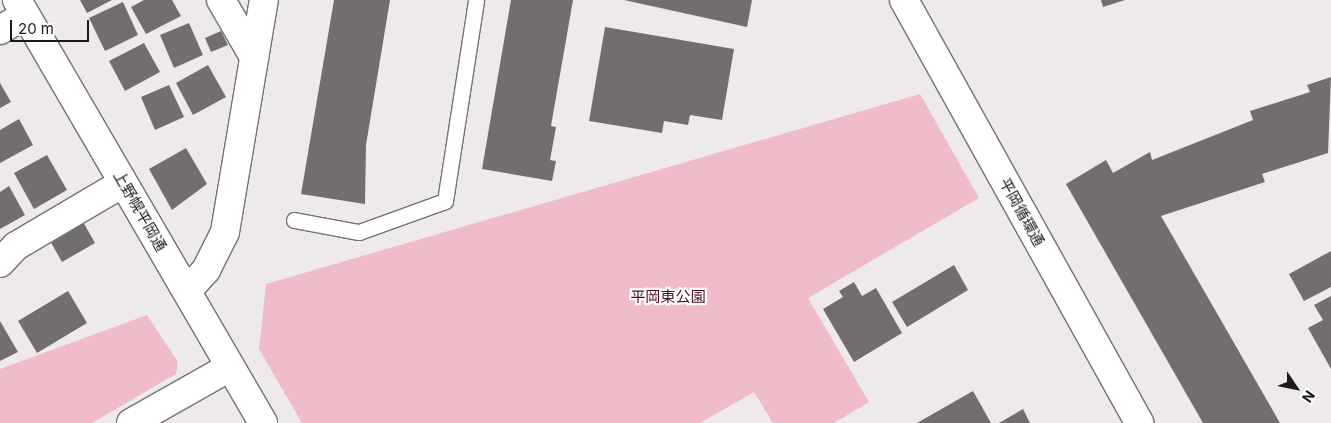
<!DOCTYPE html>
<html>
<head>
<meta charset="utf-8">
<style>
  body { margin:0 }
  #map { position:relative; width:1331px; height:423px; overflow:hidden; background:#ede9ed; font-family:Inter,"Noto Sans JP",sans-serif }
  div>[style] { position:absolute }
  .green>* { inset:0; background:#f1bcca }
  .building>* { inset:0; background:#726e70 }
  .roads { filter:drop-shadow(1px 0 #747175) drop-shadow(-1px 0 #747175) drop-shadow(0 1px #747175) drop-shadow(0 -1px #747175) }
  .lane>* { height:15px; margin:-7.5px; padding:0 7.5px; transform-origin:7.5px; border-radius:7.5px; background:#fff }
  .street>* { height:28px; margin:-14px; padding:0 14px; transform-origin:14px; border-radius:14px; background:#fff }
  .secondary>* { height:28px; margin:-14px; padding:0 14px; transform-origin:14px; border-radius:14px; background:#fff }
  span { translate:-50% -50%; white-space:nowrap; text-align:center; line-height:1.15; -webkit-text-stroke:4.5px #fff; paint-order:stroke }
  .street-label { font-size:15px; color:#1a191b }
  .park-label { font-size:15px; color:#500a28 }
  .north { position:absolute; left:1271px; top:363px; width:50px; height:50px; -webkit-text-stroke:4px #fff; paint-order:stroke; rotate:124deg; font-size:14px; font-weight:700; line-height:20px; text-align:center; color:#1a191b }
  .north::after { content:''; display:block; margin:auto; width:18px; height:22px; background:#1a191b; clip-path:polygon(50% 0,100% 100%,50% 72%,0 100%) }
  .scale { position:absolute; left:10px; top:20px; width:79px; height:22px; box-sizing:border-box; border:2px solid #1a191b; border-top:0; padding-left:6px; font-size:15px; line-height:18px; white-space:nowrap; color:#1a191b; -webkit-text-stroke:4px #fff; paint-order:stroke }
</style>
</head>
<body>
<div id="map">
  <div class="green">
    <i style="clip-path:polygon(920px 94px,979px 198px,808px 298px,869px 402px,834px 423px,773px 423px,754px 392px,700px 423px,302px 423px,259px 349px,266px 284px)"></i>
    <i style="clip-path:polygon(147px 315px,178px 362px,176px 374px,92px 423px,0 423px,0 369px)"></i>
  </div>
  <div class="building">
    <i style="clip-path:polygon(80px 0,112px 0,87px 13px)"></i>
    <i style="clip-path:polygon(144px 0,172px 0,181px 16px,146px 34px,131px 7px)"></i>
    <i style="clip-path:polygon(334px 0,390px 0,366px 145px,365px 204px,301px 194px)"></i>
    <i style="clip-path:polygon(511px 0,573px 0,551px 126px,556px 127px,550px 160px,556px 161px,552px 181px,482px 169px)"></i>
    <i style="clip-path:polygon(624px 0,752px 0,747px 27px)"></i>
    <i style="clip-path:polygon(1101px 0,1125px 0,1103px 7px)"></i>
    <i style="clip-path:polygon(123px 2px,138px 35px,105px 51px,89px 18px)"></i>
    <i style="clip-path:polygon(189px 23px,203px 55px,174px 68px,160px 35px)"></i>
    <i style="clip-path:polygon(605px 27px,734px 49px,722px 120px,690px 115px,688px 125px,664px 121px,662px 133px,589px 121px)"></i>
    <i style="clip-path:polygon(221px 31px,228px 45px,211px 52px,205px 38px)"></i>
    <i style="clip-path:polygon(144px 43px,160px 72px,125px 91px,109px 61px)"></i>
    <i style="clip-path:polygon(208px 65px,226px 97px,193px 115px,176px 83px)"></i>
    <i style="clip-path:polygon(1331px 77px,1328px 153px,1262px 174px,1265px 182px,1161px 216px,1280px 423px,1203px 423px,1066px 184px,1106px 160px,1113px 173px,1150px 152px,1152px 160px,1253px 120px,1250px 111px,1310px 92px,1307px 85px)"></i>
    <i style="clip-path:polygon(0 83px,11px 102px,0 108px)"></i>
    <i style="clip-path:polygon(169px 85px,184px 117px,155px 130px,141px 97px)"></i>
    <i style="clip-path:polygon(19px 119px,33px 145px,0 163px,0 130px)"></i>
    <i style="clip-path:polygon(186px 148px,207px 184px,172px 210px,149px 169px)"></i>
    <i style="clip-path:polygon(47px 155px,67px 190px,34px 209px,14px 173px)"></i>
    <i style="clip-path:polygon(9px 186px,25px 215px,0 229px,0 192px)"></i>
    <i style="clip-path:polygon(82px 220px,95px 243px,62px 262px,49px 239px)"></i>
    <i style="clip-path:polygon(1331px 251px,1331px 287px,1304px 301px,1289px 274px)"></i>
    <i style="clip-path:polygon(954px 265px,968px 290px,907px 327px,892px 302px)"></i>
    <i style="clip-path:polygon(854px 282px,862px 296px,876px 288px,902px 333px,854px 362px,823px 309px,843px 297px,839px 291px)"></i>
    <i style="clip-path:polygon(68px 291px,87px 323px,37px 353px,18px 321px)"></i>
    <i style="clip-path:polygon(1331px 296px,1331px 369px,1308px 328px,1323px 320px,1314px 305px)"></i>
    <i style="clip-path:polygon(0 321px,18px 352px,0 361px)"></i>
    <i style="clip-path:polygon(973px 391px,991px 423px,917px 423px)"></i>
    <i style="clip-path:polygon(1023px 409px,1030px 423px,999px 423px)"></i>
  </div>
  <div class="roads">
    <div class="lane">
      <i style="left:294px;top:220px;width:66px;rotate:10.5deg"></i>
      <i style="left:359px;top:232px;width:91px;rotate:-19.8deg"></i>
      <i style="left:445px;top:201px;width:203px;rotate:-81.2deg"></i>
    </div>
    <div class="street">
      <i style="left:221px;top:0;width:66px;rotate:59.9deg"></i>
      <i style="left:0;top:30px;width:29px;rotate:-31deg"></i>
      <i style="left:0;top:263px;width:23px;rotate:-47deg"></i>
      <i style="left:16px;top:246px;width:124px;rotate:-30.5deg"></i>
      <i style="left:131px;top:423px;width:114px;rotate:-29.5deg"></i>
    </div>
    <div class="secondary">
      <i style="left:17px;top:0;width:489px;rotate:59.8deg"></i>
      <i style="left:904px;top:0;width:484px;rotate:60.9deg"></i>
      <i style="left:188px;top:290px;width:27px;rotate:-48deg"></i>
      <i style="left:206px;top:270px;width:42px;rotate:-63.4deg"></i>
      <i style="left:225px;top:232px;width:235px;rotate:-80.5deg"></i>
    </div>
  </div>
  <div class="street-label">
    <span style="left:140px;top:211px;rotate:60deg">上野幌平岡通</span>
    <span style="left:1022px;top:212px;rotate:61deg">平岡循環通</span>
  </div>
  <div class="park-label">
    <span style="left:668px;top:297px">平岡東公園</span>
  </div>
  <div class="north">N</div>
  <div class="scale">20 m</div>
</div>
</body>
</html>
